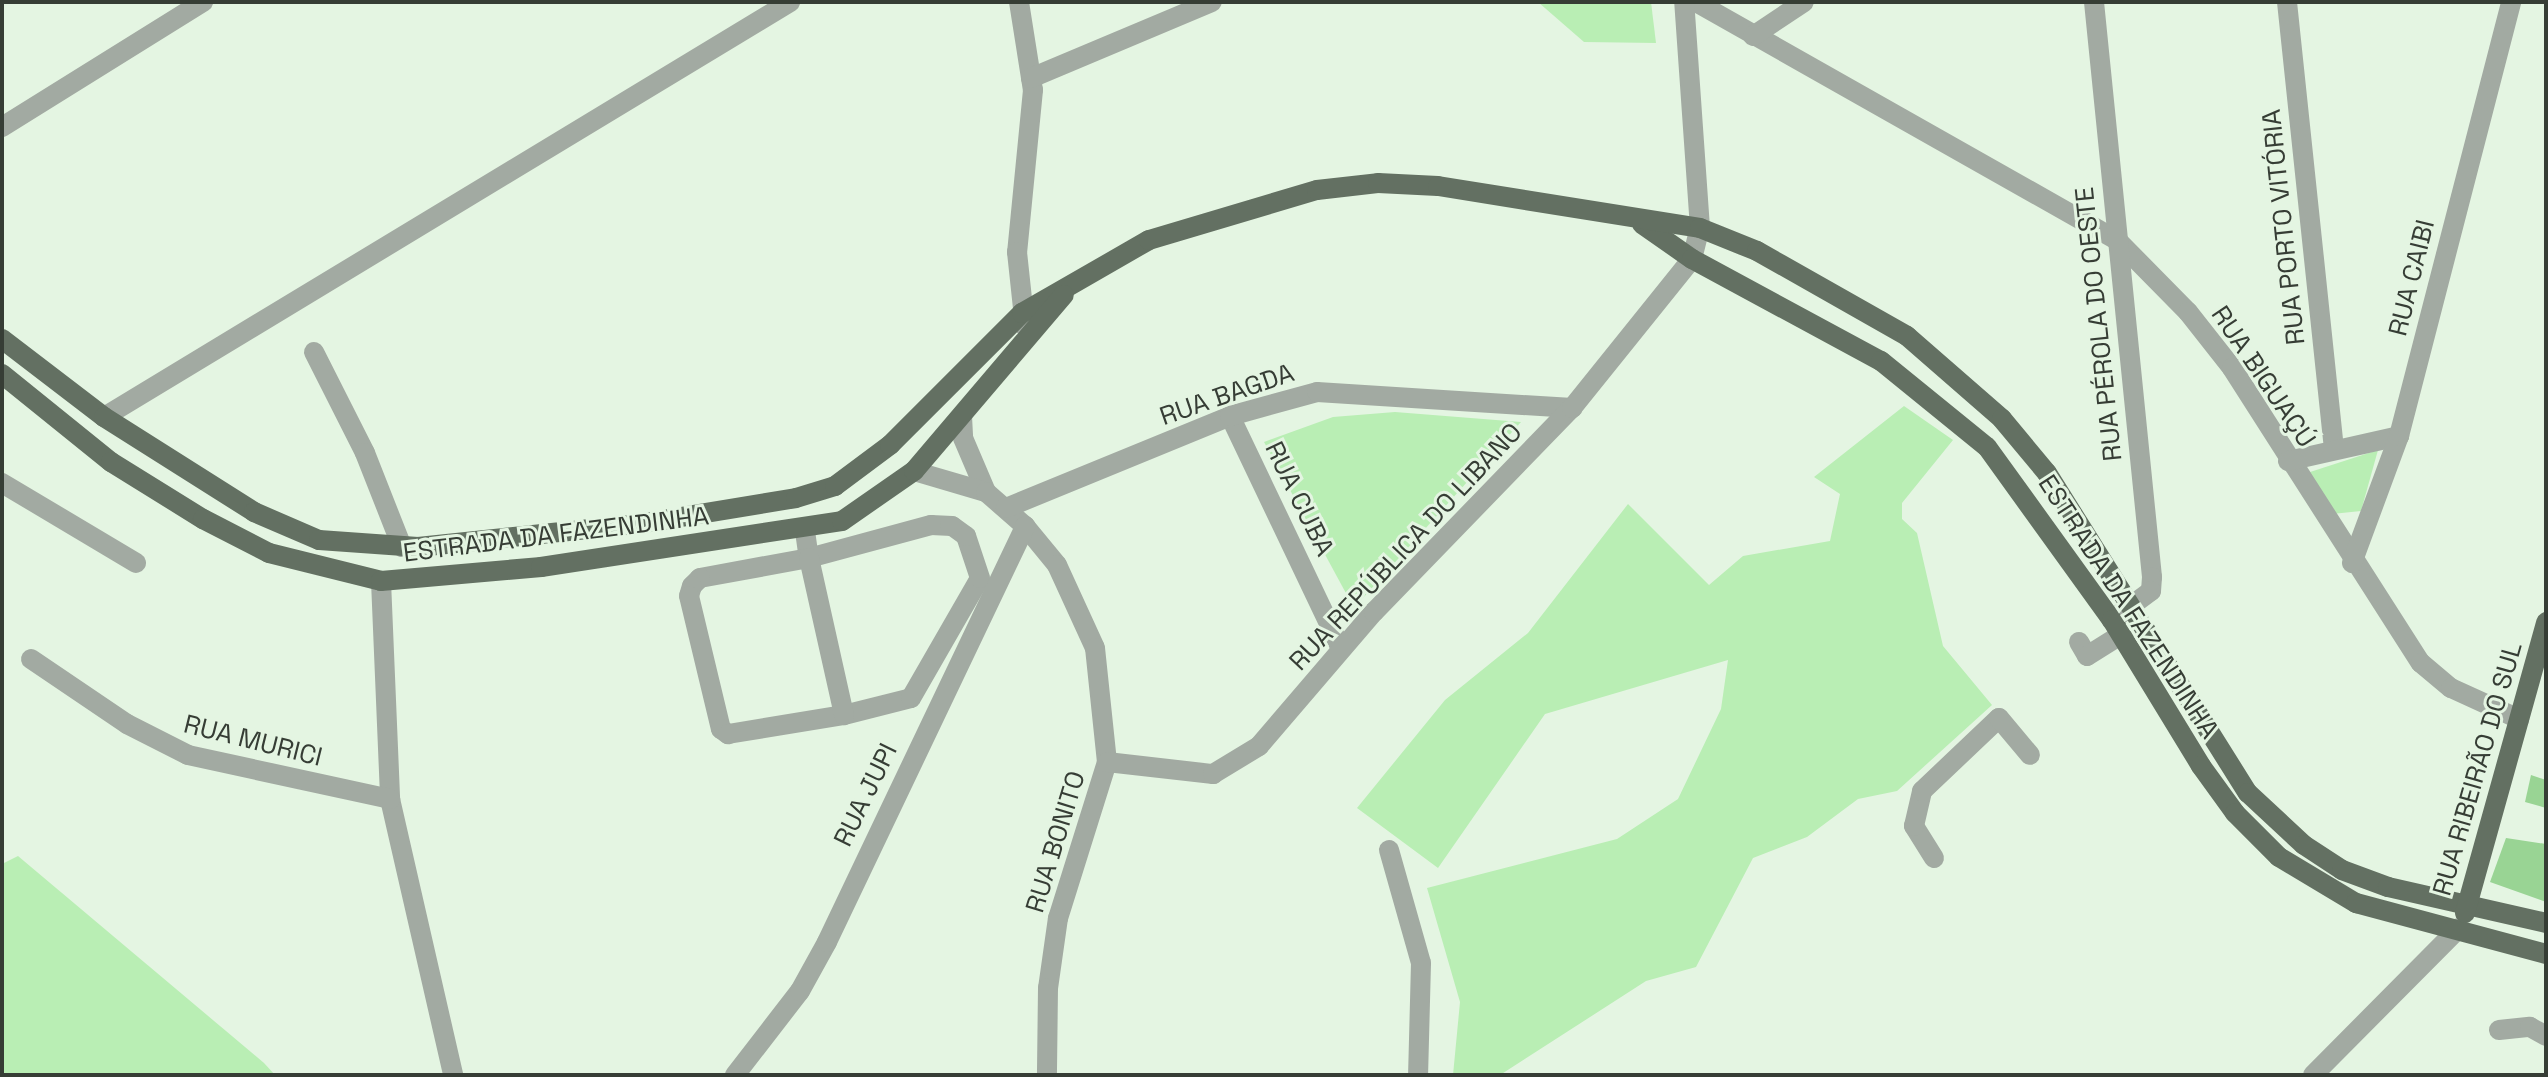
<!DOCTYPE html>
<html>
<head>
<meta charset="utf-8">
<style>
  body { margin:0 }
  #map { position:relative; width:2548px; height:1077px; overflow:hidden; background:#e4f5e2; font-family:"Space Grotesk",sans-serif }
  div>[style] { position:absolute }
  .green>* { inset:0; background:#b9eeb4 }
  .building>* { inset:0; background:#99d494 }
  .minor>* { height:20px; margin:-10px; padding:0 10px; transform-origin:10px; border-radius:10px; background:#a2aaa2 }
  .major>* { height:20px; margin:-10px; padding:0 10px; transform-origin:10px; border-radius:10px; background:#637062 }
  span { translate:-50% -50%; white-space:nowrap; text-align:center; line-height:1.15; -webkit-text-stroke:6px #e4f5e2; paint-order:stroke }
  .street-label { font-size:26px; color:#363d35 }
  .frame { position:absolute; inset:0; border:4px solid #363d35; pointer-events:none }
</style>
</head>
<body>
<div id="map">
  <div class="green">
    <i style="clip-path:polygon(1538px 2px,1651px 2px,1656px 43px,1584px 42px)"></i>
    <i style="clip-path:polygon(1904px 406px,1953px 440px,1902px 503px,1902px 519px,1917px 533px,1943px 646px,1992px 705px,1897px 791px,1858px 799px,1807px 837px,1753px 858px,1696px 967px,1646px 981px,1500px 1075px,1453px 1075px,1460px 1002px,1427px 888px,1617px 839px,1678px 799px,1721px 709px,1728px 660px,1545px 714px,1438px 868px,1357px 808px,1445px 700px,1528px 633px,1628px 504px,1709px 585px,1743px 556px,1830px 541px,1840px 494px,1814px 477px)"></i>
    <i style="clip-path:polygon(1395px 412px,1521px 422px,1354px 608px,1264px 442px,1333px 417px)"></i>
    <i style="clip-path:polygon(2378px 450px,2361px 511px,2332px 514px,2307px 473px)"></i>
    <i style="clip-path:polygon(18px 856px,264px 1063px,275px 1075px,2px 1075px,2px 864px)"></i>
  </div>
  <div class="building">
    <i style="clip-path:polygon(2531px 775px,2546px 780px,2546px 808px,2525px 802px)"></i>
    <i style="clip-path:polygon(2506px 838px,2546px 844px,2546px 902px,2490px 882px)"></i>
  </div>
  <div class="minor">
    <i style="left:1019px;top:2px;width:89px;rotate:81deg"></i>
    <i style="left:1033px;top:90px;width:163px;rotate:95.6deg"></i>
    <i style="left:1017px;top:252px;width:75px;rotate:83.9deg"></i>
    <i style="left:1696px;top:2px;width:484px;rotate:29.5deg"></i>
    <i style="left:2117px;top:240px;width:101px;rotate:45.4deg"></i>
    <i style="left:2188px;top:312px;width:71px;rotate:51.8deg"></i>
    <i style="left:2232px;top:368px;width:350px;rotate:57.4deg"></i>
    <i style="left:2421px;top:663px;width:39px;rotate:40deg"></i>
    <i style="left:2451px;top:688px;width:75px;rotate:24.5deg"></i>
    <i style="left:2094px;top:2px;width:578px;rotate:84.24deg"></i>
    <i style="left:2152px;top:577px;width:14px;rotate:94deg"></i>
    <i style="left:2151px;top:591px;width:49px;rotate:143.4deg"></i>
    <i style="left:2287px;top:2px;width:447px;rotate:84deg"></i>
    <i style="left:1753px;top:36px;width:61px;rotate:-33.7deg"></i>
    <i style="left:1031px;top:78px;width:196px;rotate:-22.8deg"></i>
    <i style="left:2px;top:127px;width:237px;rotate:-31.9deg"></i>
    <i style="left:314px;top:352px;width:113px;rotate:63.2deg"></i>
    <i style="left:365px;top:453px;width:101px;rotate:68.5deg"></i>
    <i style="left:962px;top:416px;width:22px;rotate:87deg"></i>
    <i style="left:963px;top:438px;width:59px;rotate:66.9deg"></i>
    <i style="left:1230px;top:416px;width:258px;rotate:64.5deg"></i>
    <i style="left:104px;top:417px;width:802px;rotate:-31.17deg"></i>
    <i style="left:2288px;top:461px;width:114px;rotate:-12.7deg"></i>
    <i style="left:914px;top:471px;width:75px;rotate:16.3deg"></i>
    <i style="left:986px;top:492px;width:52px;rotate:41.1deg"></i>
    <i style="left:1025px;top:526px;width:50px;rotate:50.6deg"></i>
    <i style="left:1057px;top:565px;width:91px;rotate:65.4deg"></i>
    <i style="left:1095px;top:648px;width:115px;rotate:84deg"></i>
    <i style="left:1107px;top:762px;width:164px;rotate:107.4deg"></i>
    <i style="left:1058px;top:918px;width:71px;rotate:98.1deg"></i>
    <i style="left:1048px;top:988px;width:87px;rotate:90.7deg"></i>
    <i style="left:2px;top:483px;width:156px;rotate:30.8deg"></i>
    <i style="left:1006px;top:508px;width:242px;rotate:-22.3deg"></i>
    <i style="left:1230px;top:416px;width:90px;rotate:-15.4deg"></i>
    <i style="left:1317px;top:392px;width:256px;rotate:3.6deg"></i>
    <i style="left:805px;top:531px;width:27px;rotate:82deg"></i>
    <i style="left:809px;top:558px;width:111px;rotate:169.6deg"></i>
    <i style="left:700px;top:578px;width:11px;rotate:135deg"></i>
    <i style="left:692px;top:586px;width:10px;rotate:107deg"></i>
    <i style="left:689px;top:596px;width:137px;rotate:76.5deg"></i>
    <i style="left:721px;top:729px;width:9px;rotate:36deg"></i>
    <i style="left:728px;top:734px;width:118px;rotate:-9.3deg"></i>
    <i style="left:844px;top:715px;width:69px;rotate:-14.2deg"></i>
    <i style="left:911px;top:698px;width:138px;rotate:-60.1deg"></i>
    <i style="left:980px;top:578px;width:44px;rotate:-108.4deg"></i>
    <i style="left:966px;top:536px;width:17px;rotate:-144deg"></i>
    <i style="left:952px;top:526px;width:21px;rotate:-177deg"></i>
    <i style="left:931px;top:525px;width:126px;rotate:164.9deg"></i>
    <i style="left:809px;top:558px;width:161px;rotate:77.4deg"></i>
    <i style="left:2352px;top:563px;width:135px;rotate:-69.7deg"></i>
    <i style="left:2399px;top:436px;width:448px;rotate:-75.5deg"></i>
    <i style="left:381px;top:581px;width:218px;rotate:87.6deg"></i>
    <i style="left:390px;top:799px;width:283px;rotate:77.1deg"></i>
    <i style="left:2079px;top:642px;width:16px;rotate:60deg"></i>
    <i style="left:2087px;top:656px;width:40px;rotate:-32deg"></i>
    <i style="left:31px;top:659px;width:116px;rotate:34.1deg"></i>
    <i style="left:127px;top:724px;width:68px;rotate:26.9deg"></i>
    <i style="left:188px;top:755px;width:207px;rotate:12.3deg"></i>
    <i style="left:1107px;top:762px;width:107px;rotate:6.5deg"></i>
    <i style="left:1213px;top:774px;width:54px;rotate:-31.3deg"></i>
    <i style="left:1259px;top:746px;width:177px;rotate:-49.4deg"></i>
    <i style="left:1374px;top:612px;width:284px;rotate:-45.9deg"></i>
    <i style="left:1572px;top:408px;width:191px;rotate:-51.2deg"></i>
    <i style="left:1692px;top:259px;width:32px;rotate:-76deg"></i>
    <i style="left:1700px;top:228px;width:227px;rotate:-94deg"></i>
    <i style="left:1389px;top:850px;width:117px;rotate:74.2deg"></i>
    <i style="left:1421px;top:963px;width:112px;rotate:91.5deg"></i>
    <i style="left:1934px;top:858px;width:38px;rotate:-122deg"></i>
    <i style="left:1914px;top:826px;width:36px;rotate:-77deg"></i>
    <i style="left:1922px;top:791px;width:106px;rotate:-43.5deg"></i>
    <i style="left:1999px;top:718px;width:48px;rotate:50deg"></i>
    <i style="left:2499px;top:1030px;width:31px;rotate:-6deg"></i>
    <i style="left:2530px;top:1027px;width:18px;rotate:29deg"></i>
    <i style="left:735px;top:1075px;width:106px;rotate:-52.3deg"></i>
    <i style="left:800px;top:991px;width:56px;rotate:-61.1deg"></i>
    <i style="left:827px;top:942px;width:461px;rotate:-64.5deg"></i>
    <i style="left:2313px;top:1075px;width:207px;rotate:-45.2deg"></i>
  </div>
  <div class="major">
    <i style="left:1642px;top:224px;width:61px;rotate:35deg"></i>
    <i style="left:1692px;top:259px;width:215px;rotate:28.4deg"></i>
    <i style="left:1881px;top:361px;width:136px;rotate:39.1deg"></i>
    <i style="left:1987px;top:447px;width:213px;rotate:54.2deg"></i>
    <i style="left:2112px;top:620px;width:171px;rotate:58.6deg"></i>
    <i style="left:2201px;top:766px;width:58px;rotate:54.1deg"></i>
    <i style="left:2235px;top:813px;width:62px;rotate:45deg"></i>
    <i style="left:2279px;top:857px;width:90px;rotate:30.9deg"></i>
    <i style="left:2356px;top:903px;width:197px;rotate:15deg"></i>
    <i style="left:2px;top:339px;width:128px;rotate:37.4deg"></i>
    <i style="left:104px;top:417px;width:178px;rotate:32.3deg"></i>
    <i style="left:254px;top:512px;width:71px;rotate:23.3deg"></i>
    <i style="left:319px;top:540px;width:99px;rotate:4deg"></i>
    <i style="left:418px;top:547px;width:228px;rotate:-6deg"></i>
    <i style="left:645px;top:523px;width:153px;rotate:-9.4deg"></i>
    <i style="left:796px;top:498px;width:41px;rotate:-17.1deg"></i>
    <i style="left:835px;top:486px;width:69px;rotate:-36.7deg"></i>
    <i style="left:890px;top:445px;width:187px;rotate:-45deg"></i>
    <i style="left:1022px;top:313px;width:146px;rotate:-29.9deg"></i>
    <i style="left:1149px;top:240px;width:175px;rotate:-16.6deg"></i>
    <i style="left:1317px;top:190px;width:61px;rotate:-6.5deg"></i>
    <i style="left:1378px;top:183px;width:60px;rotate:2.9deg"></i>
    <i style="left:1438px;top:186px;width:265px;rotate:9.1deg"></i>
    <i style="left:1700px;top:228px;width:61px;rotate:22deg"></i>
    <i style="left:1757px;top:251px;width:172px;rotate:29.5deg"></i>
    <i style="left:1907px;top:336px;width:126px;rotate:41.1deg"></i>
    <i style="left:2002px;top:419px;width:70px;rotate:50.2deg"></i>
    <i style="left:2047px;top:473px;width:378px;rotate:57.9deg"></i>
    <i style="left:2248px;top:793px;width:76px;rotate:42.9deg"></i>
    <i style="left:2304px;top:845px;width:45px;rotate:33.3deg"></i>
    <i style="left:2342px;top:870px;width:49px;rotate:20.3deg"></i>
    <i style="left:2388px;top:887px;width:162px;rotate:12.8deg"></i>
    <i style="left:2px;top:374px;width:140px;rotate:38.9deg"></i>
    <i style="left:111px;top:462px;width:108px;rotate:31.8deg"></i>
    <i style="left:203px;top:519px;width:74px;rotate:27.3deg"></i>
    <i style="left:269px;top:553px;width:115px;rotate:14deg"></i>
    <i style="left:381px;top:581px;width:161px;rotate:-5deg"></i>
    <i style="left:541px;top:567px;width:304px;rotate:-8.7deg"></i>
    <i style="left:842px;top:521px;width:88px;rotate:-34.8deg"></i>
    <i style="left:914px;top:471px;width:231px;rotate:-49.6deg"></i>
    <i style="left:2465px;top:913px;width:302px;rotate:-74.4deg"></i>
  </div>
  <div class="street-label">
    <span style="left:2284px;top:227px;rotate:-96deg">RUA PORTO VITÓRIA</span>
    <span style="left:2412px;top:278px;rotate:-76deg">RUA CAIBI</span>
    <span style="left:2099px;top:324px;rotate:-96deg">RUA PÉROLA DO OESTE</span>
    <span style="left:2263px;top:377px;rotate:56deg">RUA BIGUAÇÚ</span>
    <span style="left:1227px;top:395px;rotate:-19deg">RUA BAGDA</span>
    <span style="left:1299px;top:499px;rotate:64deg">RUA CUBA</span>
    <span style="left:556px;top:535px;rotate:-7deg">ESTRADA DA FAZENDINHA</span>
    <span style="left:1406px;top:547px;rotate:-47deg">RUA REPÚBLICA DO LIBANO</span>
    <span style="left:2128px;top:607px;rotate:57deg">ESTRADA DA FAZENDINHA</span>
    <span style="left:253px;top:741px;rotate:14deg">RUA MURICI</span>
    <span style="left:2478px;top:769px;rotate:-74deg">RUA RIBEIRÃO DO SUL</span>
    <span style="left:866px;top:795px;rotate:-64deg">RUA JUPI</span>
    <span style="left:1056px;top:842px;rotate:-73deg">RUA BONITO</span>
  </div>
  <div class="frame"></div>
</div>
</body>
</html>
